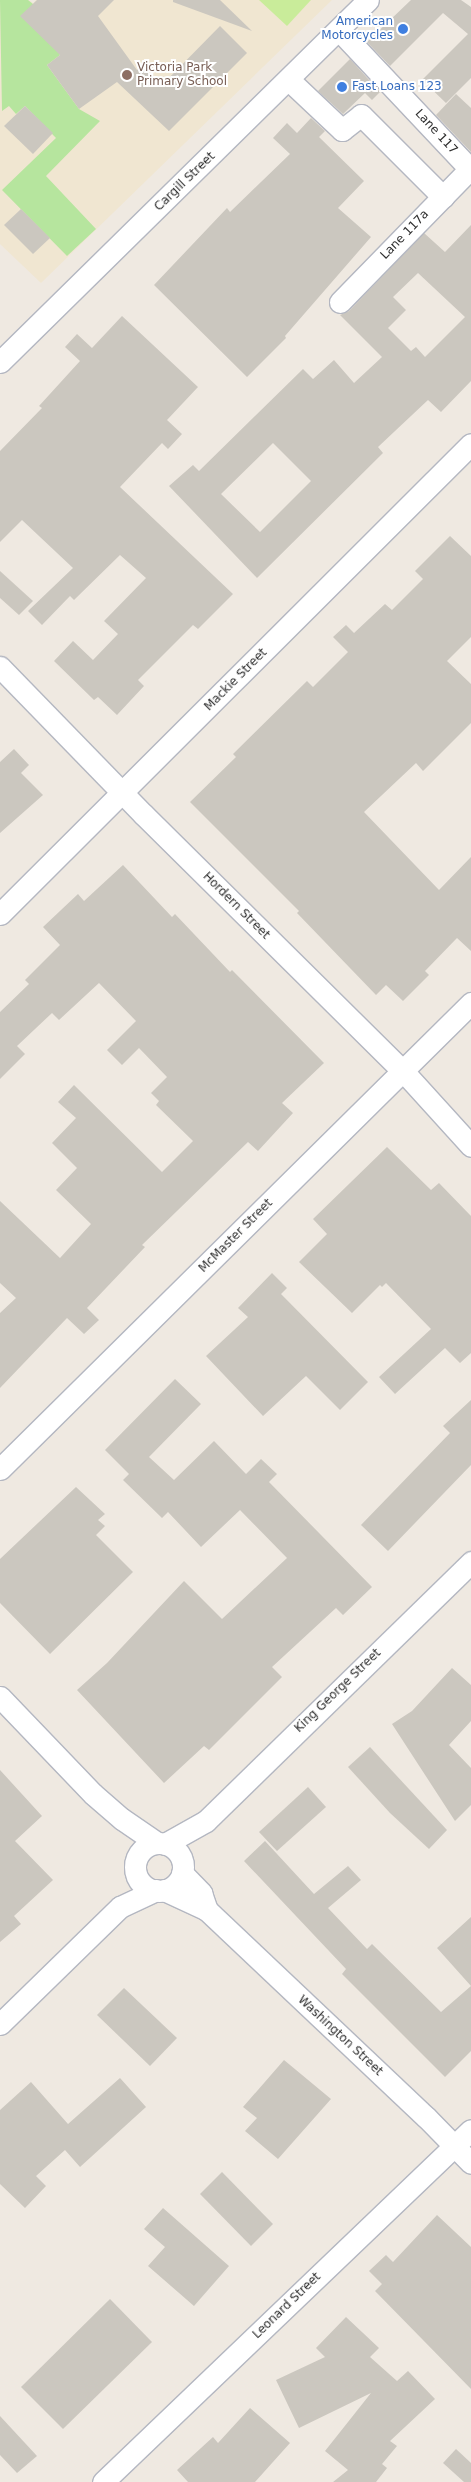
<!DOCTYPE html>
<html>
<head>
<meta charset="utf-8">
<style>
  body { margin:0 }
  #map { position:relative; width:471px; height:2482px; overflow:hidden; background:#efe9e1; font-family:"DejaVu Sans",sans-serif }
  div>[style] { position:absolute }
  .education>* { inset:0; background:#f0e6d1 }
  .green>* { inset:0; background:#b6e59e }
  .pitch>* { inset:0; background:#c9ec9a }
  .building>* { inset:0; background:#cbc7bf }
  .roads { filter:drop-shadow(1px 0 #b4b7c1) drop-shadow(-1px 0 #b4b7c1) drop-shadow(0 1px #b4b7c1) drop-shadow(0 -1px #b4b7c1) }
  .minor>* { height:21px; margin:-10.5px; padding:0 10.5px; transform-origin:10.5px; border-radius:10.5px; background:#fff }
  .minor>.ring { margin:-10.5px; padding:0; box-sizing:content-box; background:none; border:21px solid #fff; border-radius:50% }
  .dots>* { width:14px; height:14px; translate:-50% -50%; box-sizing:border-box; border:2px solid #fff; border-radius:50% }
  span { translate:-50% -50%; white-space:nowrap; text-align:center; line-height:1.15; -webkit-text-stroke:4px #fff; paint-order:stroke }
  .shop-label { font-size:12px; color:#366cbe }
  .right { translate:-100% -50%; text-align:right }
  .left { translate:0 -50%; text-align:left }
  .education-label { font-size:12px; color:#785e54 }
  .street-label { font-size:12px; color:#2e2e2e }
</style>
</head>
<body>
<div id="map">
  <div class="education">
    <i style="clip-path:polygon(0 0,29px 0,33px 3px,36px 0,332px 0,41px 283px,0 244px)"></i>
  </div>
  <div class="green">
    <i style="clip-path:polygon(0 0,28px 0,33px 4px,60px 55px,47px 65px,79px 109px,100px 121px,46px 176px,96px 229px,67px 256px,2px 190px,56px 138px,25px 106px,16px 114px,9px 106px,2px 111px)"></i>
  </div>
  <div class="pitch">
    <i style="clip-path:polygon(259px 0,311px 0,287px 26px)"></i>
  </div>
  <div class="building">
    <i style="clip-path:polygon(37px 0,114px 0,98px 16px,137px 70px,141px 66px,162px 85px,220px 26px,247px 53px,169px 131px,117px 82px,79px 109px,47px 65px,60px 55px,20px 16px)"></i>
    <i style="clip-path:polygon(173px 0,220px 0,252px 31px,173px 2px)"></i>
    <i style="clip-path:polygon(411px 0,461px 0,471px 7px,471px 78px,446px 103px,422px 80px,468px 34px,443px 13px,390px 66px,367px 42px)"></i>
    <i style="clip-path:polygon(350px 59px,380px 92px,372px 100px,365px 93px,343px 114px,318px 91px)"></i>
    <i style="clip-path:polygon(456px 94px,471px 108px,471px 152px,436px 115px)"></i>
    <i style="clip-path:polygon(25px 106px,53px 133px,33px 154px,4px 126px)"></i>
    <i style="clip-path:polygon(311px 118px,325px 131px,319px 137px,364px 181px,338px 208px,371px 237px,285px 336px,286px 338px,247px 377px,154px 285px,227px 208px,230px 212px,290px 154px,273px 138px,287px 123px,297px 133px)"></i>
    <i style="clip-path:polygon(21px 209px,50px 238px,33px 254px,4px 225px)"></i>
    <i style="clip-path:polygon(evenodd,471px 225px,471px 381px,441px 412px,428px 400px,378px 447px,383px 453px,257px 578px,169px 486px,193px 465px,199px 471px,303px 369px,313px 379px,334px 360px,354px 383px,382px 357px,340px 315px,349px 311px,424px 233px,445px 252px,471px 225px,418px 273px,465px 317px,425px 357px,416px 347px,411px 351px,388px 328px,406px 310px,393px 297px,418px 273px,471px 225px,273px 443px,311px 481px,260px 532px,221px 494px,273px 443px)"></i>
    <i style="clip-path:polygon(122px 316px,198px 387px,167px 420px,182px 434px,168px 449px,162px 443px,120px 487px,233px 594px,198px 629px,193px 625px,138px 680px,144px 686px,117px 715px,98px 697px,94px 700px,54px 661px,73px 641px,93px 660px,118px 634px,104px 621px,146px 578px,120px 555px,74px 600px,70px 596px,42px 625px,28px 611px,73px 568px,22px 520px,0 542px,0 451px,42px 408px,39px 406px,80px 361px,65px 347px,77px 334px,92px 348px)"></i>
    <i style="clip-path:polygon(450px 536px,471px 556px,471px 637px,447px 661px,471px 684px,471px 723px,423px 771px,416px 763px,364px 812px,439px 890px,471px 857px,471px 951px,457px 938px,425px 971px,429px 975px,403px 1001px,386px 985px,376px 995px,297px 913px,299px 911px,190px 802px,236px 757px,233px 754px,307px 681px,313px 687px,348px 652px,333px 637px,346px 625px,354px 633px,385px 604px,392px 610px,423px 579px,415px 571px)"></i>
    <i style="clip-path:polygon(0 571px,33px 601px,19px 615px,0 598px)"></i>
    <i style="clip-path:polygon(14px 749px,29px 765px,21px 773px,43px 795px,0 833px,0 762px)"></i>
    <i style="clip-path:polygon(123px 865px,172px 917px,175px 914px,230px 972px,232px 970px,324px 1063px,282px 1103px,293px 1113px,258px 1151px,248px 1142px,142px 1245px,145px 1247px,87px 1308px,99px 1320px,84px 1334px,67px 1318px,0 1388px,0 1313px,16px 1298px,0 1283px,0 1201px,60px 1258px,91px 1224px,56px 1190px,77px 1168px,52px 1143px,76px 1118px,58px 1102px,74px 1085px,162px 1172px,193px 1141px,156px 1105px,159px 1101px,151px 1093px,167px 1077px,139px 1048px,122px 1065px,107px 1050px,136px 1021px,99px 983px,59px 1020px,52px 1013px,17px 1046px,25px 1054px,0 1079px,0 1012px,29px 984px,25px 980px,60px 945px,43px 927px,78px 894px,84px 901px)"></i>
    <i style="clip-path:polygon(387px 1147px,431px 1190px,439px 1183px,471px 1216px,471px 1353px,460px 1363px,445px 1348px,395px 1394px,379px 1377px,431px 1329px,386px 1283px,382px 1287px,380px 1285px,352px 1313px,299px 1262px,327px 1234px,313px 1219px)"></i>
    <i style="clip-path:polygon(272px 1273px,287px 1288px,281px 1294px,368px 1382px,340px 1410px,306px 1376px,263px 1416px,206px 1356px,248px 1317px,238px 1308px)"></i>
    <i style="clip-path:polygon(175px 1379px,201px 1404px,149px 1457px,174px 1480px,214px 1441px,246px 1474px,261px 1459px,277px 1474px,269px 1482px,372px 1587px,343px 1615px,336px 1608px,272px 1667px,282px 1677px,209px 1750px,204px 1746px,164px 1783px,77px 1690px,107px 1663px,184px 1581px,222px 1619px,287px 1558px,240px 1510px,201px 1547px,168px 1512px,162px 1518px,123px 1480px,129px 1474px,105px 1450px)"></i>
    <i style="clip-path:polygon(471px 1400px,471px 1465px,388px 1551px,361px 1525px,450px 1433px,443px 1426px)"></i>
    <i style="clip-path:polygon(76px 1487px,105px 1514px,98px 1520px,105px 1526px,96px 1535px,133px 1572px,50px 1654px,0 1603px,0 1559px)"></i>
    <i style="clip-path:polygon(452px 1668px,471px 1685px,471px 1721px,449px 1745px,471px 1768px,471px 1805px,455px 1821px,392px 1724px,412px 1711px)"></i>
    <i style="clip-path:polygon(370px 1747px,447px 1830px,429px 1849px,390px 1813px,348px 1767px)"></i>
    <i style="clip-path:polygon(0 1770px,42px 1816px,15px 1841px,53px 1880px,14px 1916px,21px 1924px,0 1942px)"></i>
    <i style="clip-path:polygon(308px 1787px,326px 1807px,277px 1851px,259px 1832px)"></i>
    <i style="clip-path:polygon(265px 1841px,314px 1894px,348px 1866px,361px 1880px,328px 1908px,367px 1949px,372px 1944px,441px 2012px,471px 1986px,437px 1948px,471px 1917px,471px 2051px,445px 2077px,342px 1974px,346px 1969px,244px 1861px)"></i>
    <i style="clip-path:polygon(124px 1988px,177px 2038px,150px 2066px,97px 2015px)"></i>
    <i style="clip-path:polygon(284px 2060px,331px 2099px,278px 2159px,245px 2131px,257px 2118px,243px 2107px)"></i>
    <i style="clip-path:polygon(120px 2078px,146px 2107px,80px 2167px,65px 2150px,36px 2176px,46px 2186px,25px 2208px,0 2184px,0 2110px,31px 2082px,68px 2124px)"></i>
    <i style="clip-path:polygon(222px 2172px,273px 2224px,251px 2246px,200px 2194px)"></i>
    <i style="clip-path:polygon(163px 2208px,229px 2266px,194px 2306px,148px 2266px,165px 2247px,144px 2229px)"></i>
    <i style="clip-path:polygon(437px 2215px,471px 2247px,471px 2389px,375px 2291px,382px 2284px,369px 2271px,386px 2255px,393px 2262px)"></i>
    <i style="clip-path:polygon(110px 2299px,152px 2342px,63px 2429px,21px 2387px)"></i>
    <i style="clip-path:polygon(346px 2317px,379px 2348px,370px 2357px,397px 2381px,408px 2371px,435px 2399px,390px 2441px,397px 2446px,382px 2464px,387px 2468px,376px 2482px,333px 2482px,348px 2470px,325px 2451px,371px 2393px,299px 2428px,276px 2380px,325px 2357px,316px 2348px)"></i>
    <i style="clip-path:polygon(250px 2408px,290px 2443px,255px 2482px,188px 2482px,177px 2470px,213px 2437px,218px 2443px)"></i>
    <i style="clip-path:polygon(0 2416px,37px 2456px,17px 2473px,0 2455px)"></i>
    <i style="clip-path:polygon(456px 2449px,471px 2463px,471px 2482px,464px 2482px,443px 2463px)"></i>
  </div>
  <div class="roads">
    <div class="minor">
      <i style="left:339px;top:30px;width:192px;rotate:46.7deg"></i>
      <i style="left:289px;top:80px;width:73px;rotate:43.3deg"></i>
      <i style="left:342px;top:130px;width:24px;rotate:-38deg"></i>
      <i style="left:361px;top:115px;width:116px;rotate:45deg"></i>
      <i style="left:340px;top:302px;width:186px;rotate:-45.7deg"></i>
      <i style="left:0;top:362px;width:516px;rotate:-44.53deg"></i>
      <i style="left:0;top:667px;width:205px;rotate:45.8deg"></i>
      <i style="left:143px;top:814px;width:366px;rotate:44.7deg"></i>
      <i style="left:403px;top:1071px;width:101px;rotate:47.8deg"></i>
      <i style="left:0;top:914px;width:665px;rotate:-44.94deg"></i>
      <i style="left:0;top:1469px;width:663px;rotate:-44.69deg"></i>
      <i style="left:0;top:1697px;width:134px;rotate:46.2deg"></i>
      <i style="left:93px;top:1794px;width:38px;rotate:41deg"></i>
      <i style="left:122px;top:1819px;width:42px;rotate:34.4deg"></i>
      <i class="ring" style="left:135px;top:1843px;width:27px;height:27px"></i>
      <i style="left:165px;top:1844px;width:47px;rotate:-29.3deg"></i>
      <i style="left:206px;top:1821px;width:371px;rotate:-44.3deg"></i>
      <i style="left:182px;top:1873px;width:28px;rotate:46deg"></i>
      <i style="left:201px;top:1893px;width:18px;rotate:71deg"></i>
      <i style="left:164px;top:1890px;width:47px;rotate:24.9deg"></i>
      <i style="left:207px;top:1910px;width:301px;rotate:43.4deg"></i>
      <i style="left:426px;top:2117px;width:64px;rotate:45.6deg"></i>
      <i style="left:0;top:2024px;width:168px;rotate:-44.3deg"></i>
      <i style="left:120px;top:1907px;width:40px;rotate:-25deg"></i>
      <i style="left:103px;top:2482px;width:509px;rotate:-43.73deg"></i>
    </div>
  </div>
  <div class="dots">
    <i style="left:403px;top:29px;background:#3f7fe0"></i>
    <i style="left:127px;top:75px;background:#8d6e63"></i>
    <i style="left:342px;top:87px;background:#3f7fe0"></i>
  </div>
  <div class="shop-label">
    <span class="right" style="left:393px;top:29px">American<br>Motorcycles</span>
    <span class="left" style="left:352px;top:87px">Fast Loans 123</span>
  </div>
  <div class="education-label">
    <span class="left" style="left:137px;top:75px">Victoria Park<br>Primary School</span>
  </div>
  <div class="street-label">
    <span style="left:436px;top:132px;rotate:47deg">Lane 117</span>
    <span style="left:185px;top:182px;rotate:-44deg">Cargill Street</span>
    <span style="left:405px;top:235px;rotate:-46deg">Lane 117a</span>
    <span style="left:236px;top:680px;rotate:-45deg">Mackie Street</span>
    <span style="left:236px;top:906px;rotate:45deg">Hordern Street</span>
    <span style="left:236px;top:1236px;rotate:-45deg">McMaster Street</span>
    <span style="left:338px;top:1691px;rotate:-44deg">King George Street</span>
    <span style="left:340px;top:2036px;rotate:43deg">Washington Street</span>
    <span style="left:287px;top:2306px;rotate:-44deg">Leonard Street</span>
  </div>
</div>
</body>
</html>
